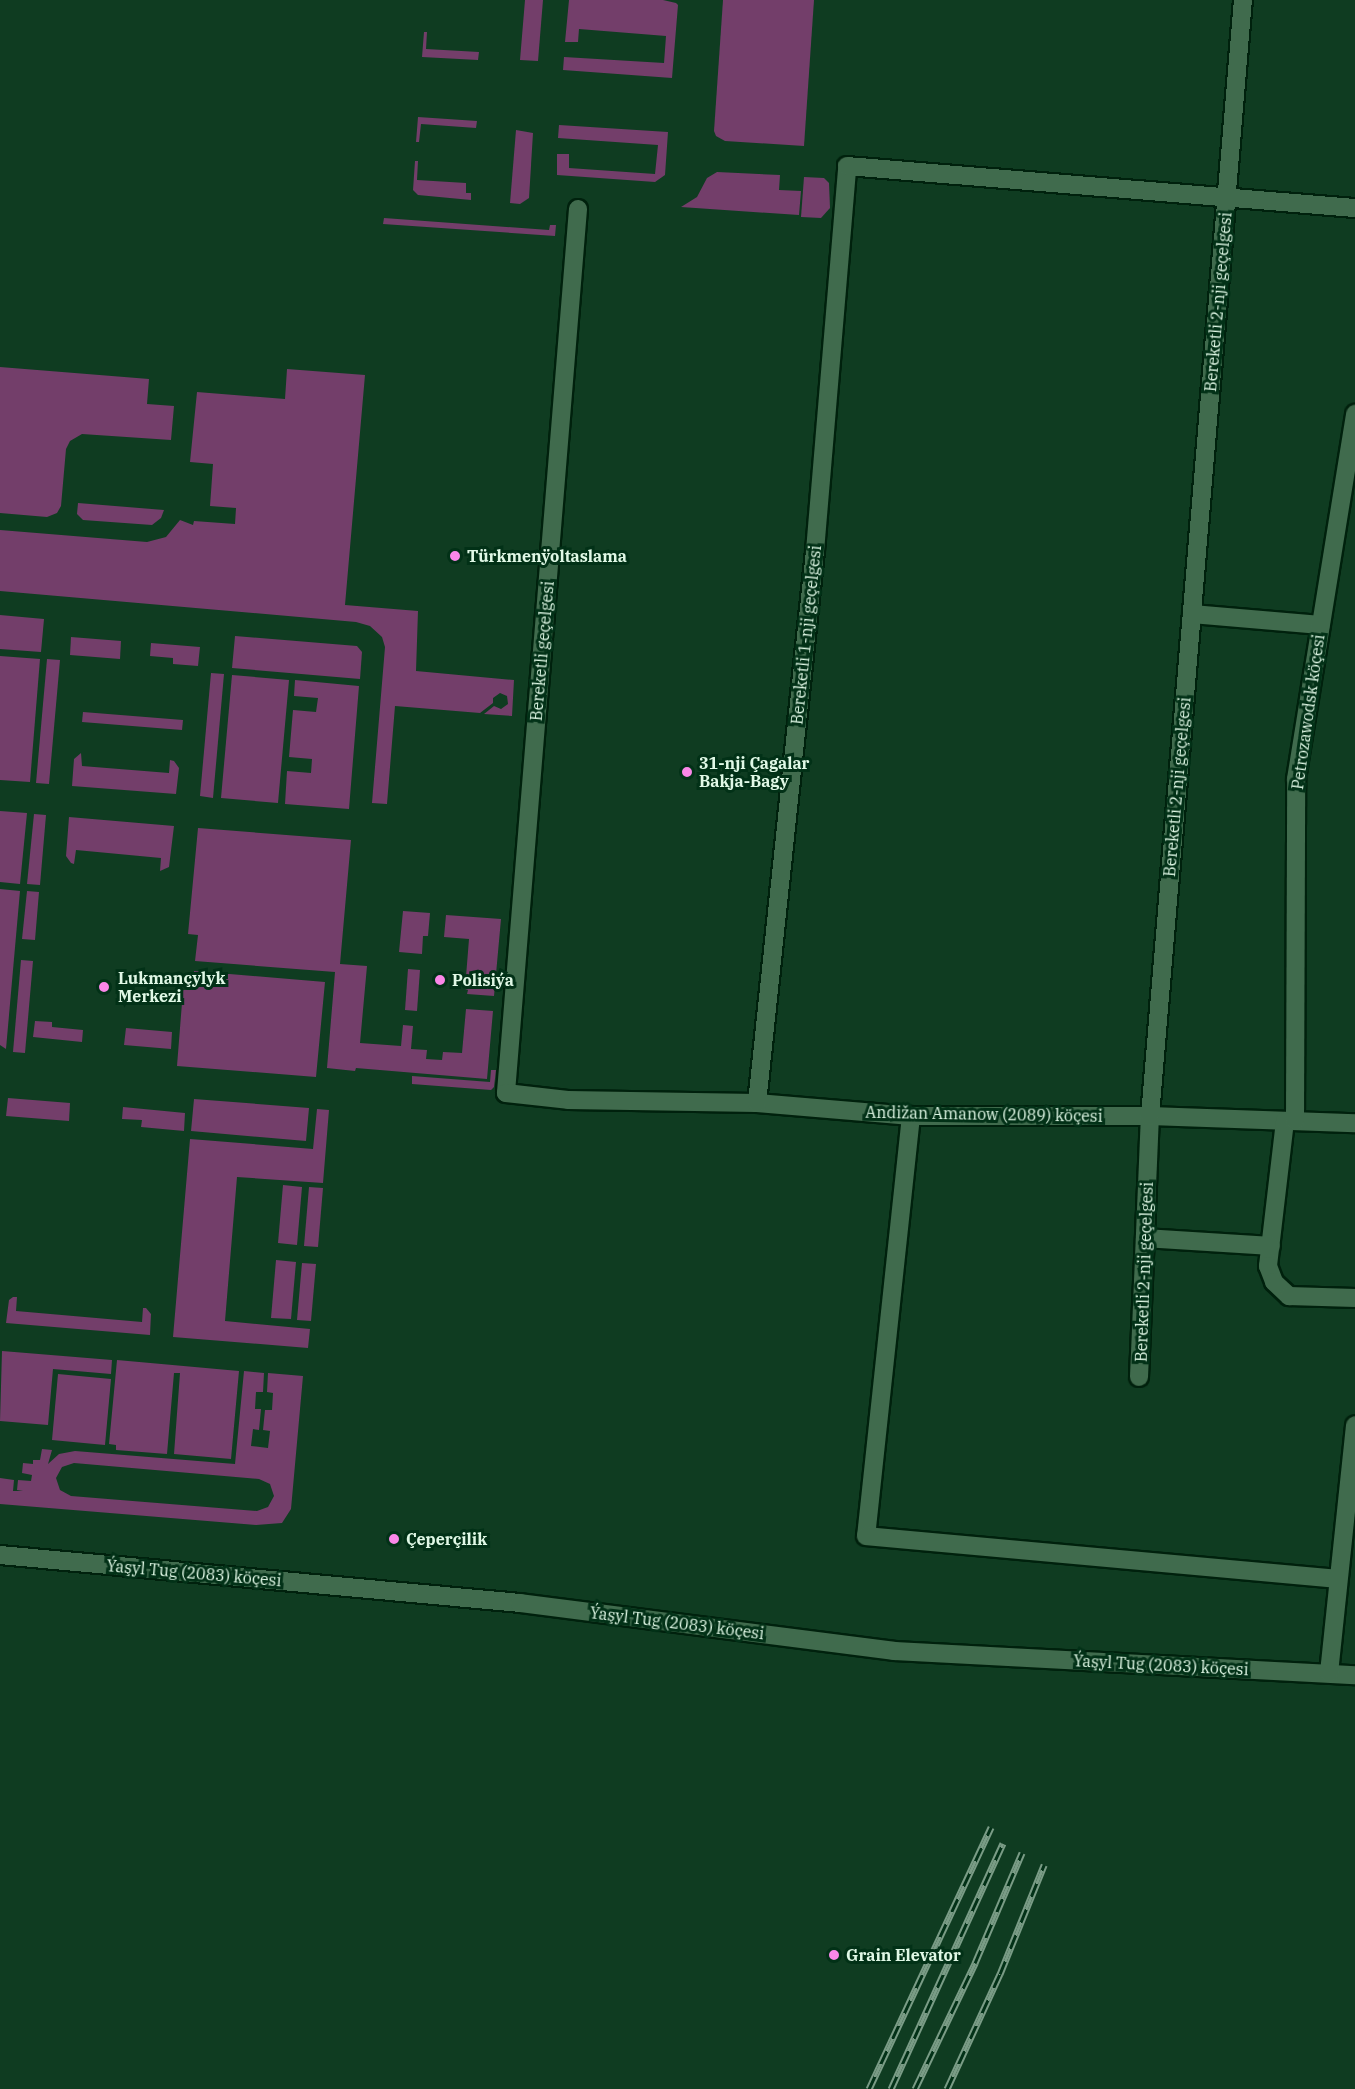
<!DOCTYPE html>
<html>
<head>
<meta charset="utf-8">
<style>
  body { margin:0 }
  #map { position:relative; width:1355px; height:2089px; overflow:hidden; background:#0f3c21; font-family:"IBM Plex Serif",serif }
  div>[style] { position:absolute }
  .green>* { inset:0; background:#733e6a }
  .roads { filter:drop-shadow(2px 0 #00210d) drop-shadow(-2px 0 #00210d) drop-shadow(0 2px #00210d) drop-shadow(0 -2px #00210d) }
  .minor>* { height:18px; margin:-9px; padding:0 9px; transform-origin:9px; border-radius:9px; background:#406b4d }
  .rail>* { height:7px; margin-top:-3.5px; transform-origin:0; background:repeating-linear-gradient(90deg,#023117 0 14px,#7a9c86 0 28px); box-sizing:border-box; border-block:2px solid #7a9c86 }
  .dots>* { width:16px; height:16px; translate:-50% -50%; box-sizing:border-box; border:3px solid #023117; border-radius:50% }
  span { translate:-50% -50%; white-space:nowrap; text-align:center; line-height:1.15; -webkit-text-stroke:6px #023117; paint-order:stroke }
  .street-label { font-size:16px; color:#e0f8e6 }
  .poi-label { font-size:16px; color:#e0f8e6; font-weight:700 }
  .left { translate:0 -50%; text-align:left }
</style>
</head>
<body>
<div id="map">
  <div class="green">
    <i style="clip-path:polygon(525px 0,543px 0,538px 61px,520px 60px)"></i>
    <i style="clip-path:polygon(569px 0,663px 0,676px 3px,678px 5px,672px 78px,563px 70px,564px 57px,664px 63px,666px 36px,579px 29px,578px 42px,565px 42px)"></i>
    <i style="clip-path:polygon(723px 0,814px 0,804px 146px,725px 141px,716px 136px,714px 131px)"></i>
    <i style="clip-path:polygon(424px 32px,427px 32px,426px 49px,479px 52px,478px 60px,422px 57px)"></i>
    <i style="clip-path:polygon(418px 117px,477px 121px,476px 128px,421px 124px,419px 142px,416px 142px)"></i>
    <i style="clip-path:polygon(559px 125px,668px 132px,665px 175px,655px 182px,557px 175px,557px 154px,569px 154px,569px 168px,655px 174px,658px 145px,558px 138px)"></i>
    <i style="clip-path:polygon(516px 130px,533px 133px,529px 198px,520px 204px,510px 203px)"></i>
    <i style="clip-path:polygon(415px 161px,418px 161px,417px 180px,466px 183px,466px 193px,471px 193px,471px 200px,418px 195px,413px 190px)"></i>
    <i style="clip-path:polygon(717px 172px,780px 175px,779px 190px,801px 191px,799px 215px,681px 207px,697px 197px,707px 178px)"></i>
    <i style="clip-path:polygon(804px 177px,824px 178px,829px 183px,830px 208px,821px 218px,801px 217px)"></i>
    <i style="clip-path:polygon(384px 218px,549px 230px,550px 225px,556px 225px,555px 236px,383px 224px)"></i>
    <i style="clip-path:polygon(0 367px,149px 379px,147px 404px,174px 406px,171px 440px,82px 434px,70px 441px,66px 449px,61px 506px,57px 513px,47px 517px,0 513px)"></i>
    <i style="clip-path:polygon(287px 369px,365px 375px,345px 605px,418px 611px,416px 671px,514px 680px,512px 716px,484px 714px,494px 706px,501px 709px,508px 704px,507px 696px,500px 693px,493px 698px,493px 703px,480px 713px,395px 706px,387px 804px,372px 803px,385px 647px,382px 637px,370px 626px,356px 622px,0 591px,0 530px,147px 542px,166px 537px,180px 520px,193px 525px,194px 521px,235px 524px,236px 508px,210px 506px,213px 464px,190px 462px,197px 392px,285px 399px)"></i>
    <i style="clip-path:polygon(78px 503px,164px 510px,161px 518px,152px 525px,83px 520px,77px 514px)"></i>
    <i style="clip-path:polygon(0 615px,44px 619px,41px 652px,0 649px)"></i>
    <i style="clip-path:polygon(235px 636px,357px 646px,362px 652px,360px 679px,232px 668px)"></i>
    <i style="clip-path:polygon(71px 637px,121px 641px,120px 659px,70px 655px)"></i>
    <i style="clip-path:polygon(151px 643px,200px 647px,198px 666px,173px 664px,173px 658px,150px 656px)"></i>
    <i style="clip-path:polygon(0 656px,40px 659px,30px 782px,0 780px)"></i>
    <i style="clip-path:polygon(47px 659px,60px 660px,49px 784px,36px 783px)"></i>
    <i style="clip-path:polygon(211px 673px,224px 674px,213px 798px,200px 796px)"></i>
    <i style="clip-path:polygon(232px 675px,289px 680px,278px 803px,221px 798px)"></i>
    <i style="clip-path:polygon(295px 680px,359px 686px,349px 809px,285px 804px,287px 771px,311px 773px,312px 759px,289px 757px,293px 710px,316px 712px,318px 698px,294px 696px)"></i>
    <i style="clip-path:polygon(83px 712px,183px 720px,182px 730px,82px 722px)"></i>
    <i style="clip-path:polygon(81px 753px,82px 766px,169px 773px,170px 760px,174px 761px,179px 768px,176px 794px,72px 786px,74px 759px)"></i>
    <i style="clip-path:polygon(0 811px,27px 813px,20px 884px,0 882px)"></i>
    <i style="clip-path:polygon(34px 814px,46px 815px,40px 885px,27px 884px)"></i>
    <i style="clip-path:polygon(69px 817px,174px 826px,169px 867px,160px 871px,161px 858px,76px 850px,74px 864px,71px 863px,66px 856px)"></i>
    <i style="clip-path:polygon(198px 828px,351px 840px,340px 964px,367px 966px,360px 1043px,401px 1046px,403px 1025px,413px 1026px,411px 1049px,427px 1050px,426px 1059px,442px 1060px,443px 1052px,462px 1053px,466px 1009px,493px 1011px,487px 1079px,356px 1068px,355px 1071px,327px 1068px,335px 972px,195px 961px,198px 935px,188px 934px)"></i>
    <i style="clip-path:polygon(0 889px,20px 891px,6px 1049px,0 1045px)"></i>
    <i style="clip-path:polygon(27px 891px,39px 892px,35px 940px,22px 939px)"></i>
    <i style="clip-path:polygon(403px 911px,430px 913px,428px 936px,423px 936px,422px 954px,399px 952px)"></i>
    <i style="clip-path:polygon(446px 915px,501px 919px,494px 996px,467px 994px,468px 990px,465px 989px,469px 939px,444px 937px)"></i>
    <i style="clip-path:polygon(21px 960px,33px 961px,25px 1053px,13px 1052px)"></i>
    <i style="clip-path:polygon(408px 969px,420px 970px,417px 1011px,405px 1010px)"></i>
    <i style="clip-path:polygon(194px 971px,325px 982px,316px 1077px,177px 1066px,183px 990px,193px 990px)"></i>
    <i style="clip-path:polygon(35px 1021px,52px 1022px,52px 1027px,83px 1030px,82px 1042px,33px 1037px)"></i>
    <i style="clip-path:polygon(126px 1028px,172px 1032px,171px 1049px,124px 1045px)"></i>
    <i style="clip-path:polygon(491px 1070px,496px 1070px,494px 1087px,491px 1090px,412px 1084px,412px 1076px,490px 1082px)"></i>
    <i style="clip-path:polygon(8px 1098px,70px 1103px,69px 1121px,6px 1116px)"></i>
    <i style="clip-path:polygon(194px 1099px,309px 1108px,306px 1141px,191px 1131px)"></i>
    <i style="clip-path:polygon(123px 1107px,185px 1113px,184px 1131px,141px 1127px,142px 1120px,122px 1119px)"></i>
    <i style="clip-path:polygon(317px 1109px,329px 1110px,323px 1183px,237px 1177px,225px 1321px,310px 1329px,308px 1348px,173px 1337px,190px 1139px,313px 1149px)"></i>
    <i style="clip-path:polygon(283px 1185px,302px 1187px,297px 1245px,278px 1243px)"></i>
    <i style="clip-path:polygon(309px 1187px,323px 1188px,318px 1247px,304px 1246px)"></i>
    <i style="clip-path:polygon(276px 1260px,296px 1262px,291px 1319px,271px 1318px)"></i>
    <i style="clip-path:polygon(302px 1263px,316px 1264px,311px 1321px,297px 1320px)"></i>
    <i style="clip-path:polygon(13px 1297px,17px 1297px,16px 1311px,142px 1322px,143px 1308px,146px 1308px,151px 1314px,150px 1335px,6px 1323px,9px 1300px)"></i>
    <i style="clip-path:polygon(2px 1351px,112px 1360px,111px 1374px,53px 1369px,48px 1425px,0 1421px)"></i>
    <i style="clip-path:polygon(117px 1360px,239px 1371px,231px 1459px,174px 1454px,180px 1373px,174px 1373px,167px 1454px,116px 1450px,116px 1445px,109px 1444px)"></i>
    <i style="clip-path:polygon(evenodd,244px 1371px,264px 1373px,263px 1392px,256px 1392px,255px 1409px,261px 1409px,259px 1430px,253px 1429px,251px 1446px,268px 1448px,270px 1431px,263px 1430px,265px 1410px,272px 1410px,273px 1393px,267px 1392px,268px 1373px,303px 1376px,291px 1509px,282px 1523px,256px 1525px,0 1504px,0 1478px,14px 1480px,13px 1491px,23px 1491px,17px 1490px,18px 1480px,31px 1481px,32px 1475px,22px 1473px,23px 1463px,33px 1464px,33px 1460px,40px 1460px,42px 1449px,52px 1450px,48px 1464px,59px 1454px,75px 1451px,235px 1464px,244px 1371px,74px 1463px,259px 1479px,270px 1484px,274px 1496px,268px 1507px,257px 1511px,71px 1496px,60px 1490px,56px 1478px,62px 1467px,74px 1463px)"></i>
    <i style="clip-path:polygon(58px 1374px,111px 1379px,105px 1445px,52px 1440px)"></i>
  </div>
  <div class="roads">
    <div class="minor">
      <i style="left:578px;top:209px;width:887px;rotate:94.66deg"></i>
      <i style="left:506px;top:1093px;width:62px;rotate:6.4deg"></i>
      <i style="left:568px;top:1100px;width:189px;rotate:0.9deg"></i>
      <i style="left:757px;top:1103px;width:155px;rotate:4.8deg"></i>
      <i style="left:911px;top:1116px;width:239px"></i>
      <i style="left:1150px;top:1116px;width:205px;rotate:2deg"></i>
      <i style="left:1192px;top:614px;width:129px;rotate:4.9deg"></i>
      <i style="left:757px;top:1103px;width:555px;rotate:-84deg"></i>
      <i style="left:815px;top:551px;width:386px;rotate:-85.2deg"></i>
      <i style="left:847px;top:166px;width:510px;rotate:4.73deg"></i>
      <i style="left:911px;top:1116px;width:422px;rotate:96.1deg"></i>
      <i style="left:866px;top:1536px;width:474px;rotate:5.2deg"></i>
      <i style="left:1285px;top:1121px;width:146px;rotate:96.7deg"></i>
      <i style="left:1268px;top:1266px;width:17px;rotate:69deg"></i>
      <i style="left:1274px;top:1282px;width:21px;rotate:43deg"></i>
      <i style="left:1289px;top:1296px;width:66px;rotate:1.7deg"></i>
      <i style="left:1295px;top:1121px;width:342px;rotate:-89.8deg"></i>
      <i style="left:1296px;top:779px;width:370px;rotate:-80.8deg"></i>
      <i style="left:1145px;top:1238px;width:126px;rotate:3.6deg"></i>
      <i style="left:1139px;top:1377px;width:261px;rotate:-87.6deg"></i>
      <i style="left:1150px;top:1116px;width:1120px;rotate:-85.24deg"></i>
      <i style="left:0;top:1555px;width:522px;rotate:5.27deg"></i>
      <i style="left:520px;top:1603px;width:377px;rotate:7.3deg"></i>
      <i style="left:894px;top:1651px;width:462px;rotate:3deg"></i>
      <i style="left:1329px;top:1673px;width:249px;rotate:-84deg"></i>
    </div>
  </div>
  <div class="rail">
    <i style="left:869px;top:2089px;width:289px;rotate:-65deg"></i>
    <i style="left:891px;top:2089px;width:270px;rotate:-65.5deg"></i>
    <i style="left:915px;top:2089px;width:140px;rotate:-64.5deg"></i>
    <i style="left:975px;top:1963px;width:120px;rotate:-66.9deg"></i>
    <i style="left:947px;top:2089px;width:127px;rotate:-65.3deg"></i>
    <i style="left:1000px;top:1974px;width:118px;rotate:-68deg"></i>
  </div>
  <div class="dots">
    <i style="left:455px;top:556px;background:#fa87e8"></i>
    <i style="left:687px;top:772px;background:#fa87e8"></i>
    <i style="left:440px;top:980px;background:#fa87e8"></i>
    <i style="left:104px;top:987px;background:#fa87e8"></i>
    <i style="left:394px;top:1539px;background:#fa87e8"></i>
    <i style="left:834px;top:1955px;background:#fa87e8"></i>
  </div>
  <div class="street-label">
    <span style="left:1218px;top:302px;rotate:-85deg">Bereketli 2-nji geçelgesi</span>
    <span style="left:806px;top:635px;rotate:-84deg">Bereketli 1-nji geçelgesi</span>
    <span style="left:542px;top:651px;rotate:-85deg">Bereketli geçelgesi</span>
    <span style="left:1308px;top:712px;rotate:-82deg">Petrozawodsk köçesi</span>
    <span style="left:1177px;top:787px;rotate:-85deg">Bereketli 2-nji geçelgesi</span>
    <span style="left:984px;top:1114px;rotate:1deg">Andižan Amanow (2089) köçesi</span>
    <span style="left:1144px;top:1272px;rotate:-88deg">Bereketli 2-nji geçelgesi</span>
    <span style="left:194px;top:1573px;rotate:5deg">Ýaşyl Tug (2083) köçesi</span>
    <span style="left:677px;top:1623px;rotate:7deg">Ýaşyl Tug (2083) köçesi</span>
    <span style="left:1161px;top:1665px;rotate:3deg">Ýaşyl Tug (2083) köçesi</span>
  </div>
  <div class="poi-label">
    <span class="left" style="left:467px;top:556px">Türkmenÿoltaslama</span>
    <span class="left" style="left:699px;top:772px">31-nji Çagalar<br>Bakja-Bagy</span>
    <span class="left" style="left:118px;top:987px">Lukmançylyk<br>Merkezi</span>
    <span class="left" style="left:452px;top:980px">Polisiýa</span>
    <span class="left" style="left:406px;top:1539px">Çeperçilik</span>
    <span class="left" style="left:846px;top:1955px">Grain Elevator</span>
  </div>
</div>
</body>
</html>
